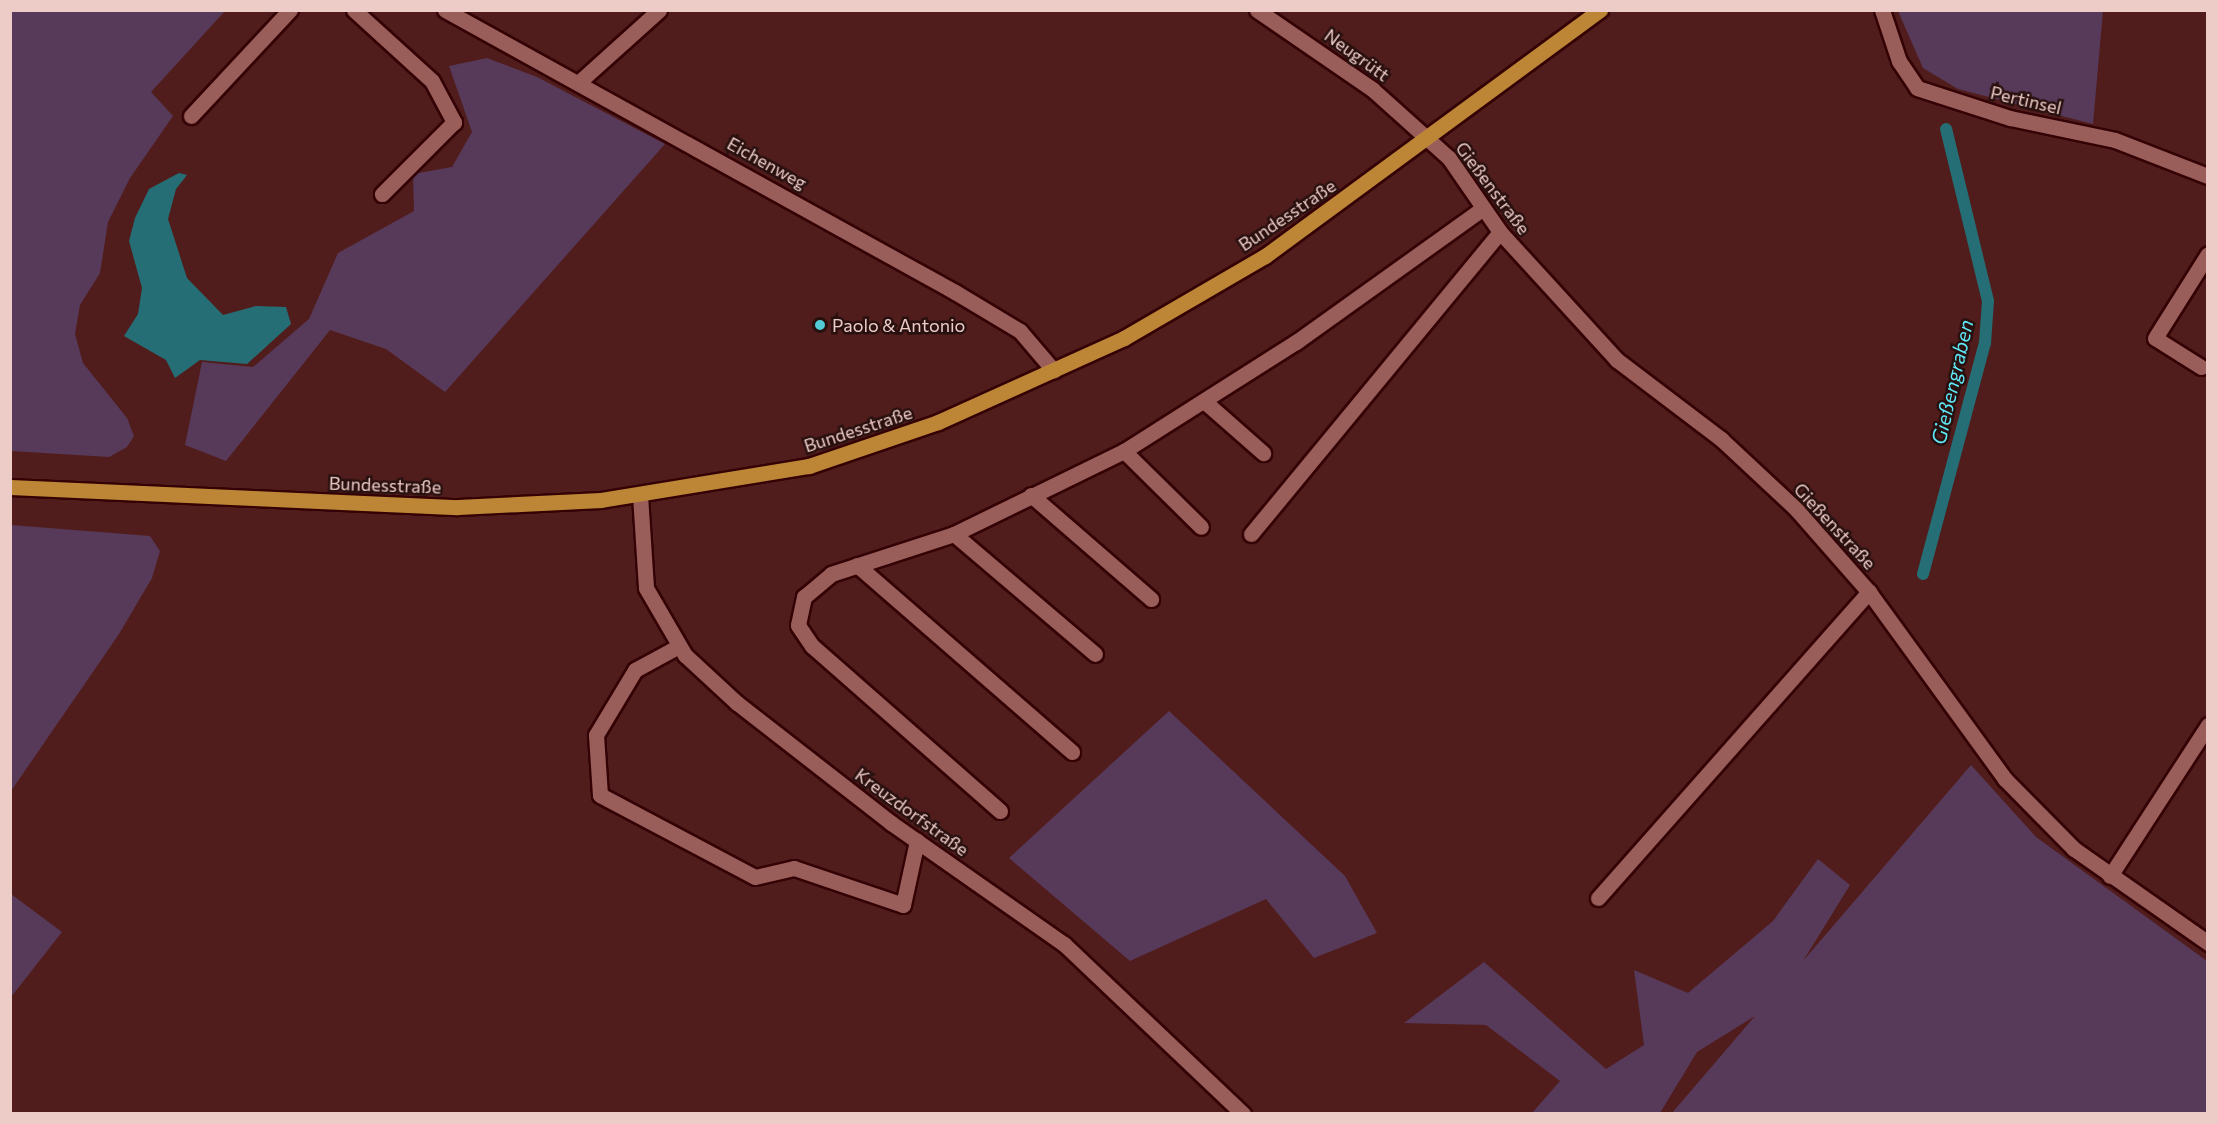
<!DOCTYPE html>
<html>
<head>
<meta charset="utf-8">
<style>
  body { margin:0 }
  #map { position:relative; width:2218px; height:1124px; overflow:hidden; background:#511d1c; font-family:Commissioner,sans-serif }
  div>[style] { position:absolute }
  .green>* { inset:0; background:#573959 }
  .water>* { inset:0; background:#256e75 }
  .stream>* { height:12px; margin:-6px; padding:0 6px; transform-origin:6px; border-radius:6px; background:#256e75 }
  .roads { filter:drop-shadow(2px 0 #340205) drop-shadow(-2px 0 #340205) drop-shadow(0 2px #340205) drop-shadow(0 -2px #340205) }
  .lane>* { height:15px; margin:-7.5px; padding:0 7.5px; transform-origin:7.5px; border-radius:7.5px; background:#9a5e5a }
  .street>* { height:15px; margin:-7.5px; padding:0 7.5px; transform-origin:7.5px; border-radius:7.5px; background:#9a5e5a }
  .primary>* { height:15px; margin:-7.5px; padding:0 7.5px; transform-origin:7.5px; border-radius:7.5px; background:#bd8637 }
  .dots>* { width:16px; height:16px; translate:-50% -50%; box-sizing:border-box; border:3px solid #28100f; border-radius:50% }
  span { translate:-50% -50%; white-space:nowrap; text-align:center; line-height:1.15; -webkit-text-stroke:5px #28100f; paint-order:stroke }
  .street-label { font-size:18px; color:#edcbc7 }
  .poi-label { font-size:18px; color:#edcbc7 }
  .left { translate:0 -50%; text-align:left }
  .water-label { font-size:20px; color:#5fe9f6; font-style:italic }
  .frame { position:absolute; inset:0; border:12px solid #edcbc7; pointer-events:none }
</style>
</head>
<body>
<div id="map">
  <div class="green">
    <i style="clip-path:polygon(10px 11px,225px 11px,151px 92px,173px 116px,130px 178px,108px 222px,100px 273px,80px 305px,75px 334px,83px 363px,127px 418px,134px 436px,127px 447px,109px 457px,11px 451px)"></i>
    <i style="clip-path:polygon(1898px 11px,2103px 11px,2093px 124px,1958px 89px,1923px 68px)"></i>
    <i style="clip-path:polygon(487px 58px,537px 77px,665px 144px,445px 392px,386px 349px,330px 330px,226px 461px,185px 445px,202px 362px,253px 367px,309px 319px,338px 253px,414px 211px,413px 174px,452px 167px,472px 132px,449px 66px)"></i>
    <i style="clip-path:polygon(11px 525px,150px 536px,160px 551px,152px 578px,119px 634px,11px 791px)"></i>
    <i style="clip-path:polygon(1169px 711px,1345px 876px,1377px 933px,1314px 958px,1266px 899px,1130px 961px,1009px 858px)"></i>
    <i style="clip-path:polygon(1971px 765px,2036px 837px,2207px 961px,2207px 1113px,1672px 1113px,1755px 1016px,1697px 1052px,1660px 1113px,1532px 1113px,1560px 1081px,1486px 1025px,1404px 1023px,1484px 962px,1606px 1069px,1644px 1045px,1634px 970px,1688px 993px,1773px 921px,1818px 859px,1850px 885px,1803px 961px)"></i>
    <i style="clip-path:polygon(11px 894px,62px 932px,11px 997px)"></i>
  </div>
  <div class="water">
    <i style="clip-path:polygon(179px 173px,187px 175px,176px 189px,168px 219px,187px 278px,223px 315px,256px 306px,286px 307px,291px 324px,247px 364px,200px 360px,175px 378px,166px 360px,124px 336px,138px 314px,142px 288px,129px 241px,135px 218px,149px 189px)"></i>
  </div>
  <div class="stream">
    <i style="left:1923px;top:574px;width:239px;rotate:-75deg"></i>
    <i style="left:1985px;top:343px;width:42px;rotate:-85.9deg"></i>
    <i style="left:1988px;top:301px;width:177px;rotate:-103.7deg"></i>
  </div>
  <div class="roads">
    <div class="lane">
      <i style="left:354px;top:10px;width:105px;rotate:42.3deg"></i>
      <i style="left:432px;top:81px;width:47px;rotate:61.8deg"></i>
      <i style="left:454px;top:122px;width:102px;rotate:135deg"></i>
      <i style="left:578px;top:83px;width:109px;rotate:-42deg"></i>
      <i style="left:191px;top:116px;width:145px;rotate:-47deg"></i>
      <i style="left:2201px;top:367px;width:54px;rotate:-147.8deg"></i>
      <i style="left:2155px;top:338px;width:99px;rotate:-57.8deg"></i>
      <i style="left:1204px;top:401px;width:79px;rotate:41.4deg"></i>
      <i style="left:1124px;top:451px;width:108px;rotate:44.6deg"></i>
      <i style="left:1031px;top:495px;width:159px;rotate:40.9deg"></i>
      <i style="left:954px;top:534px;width:185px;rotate:40.4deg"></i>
      <i style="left:1251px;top:534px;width:391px;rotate:-50.5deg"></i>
      <i style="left:857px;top:565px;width:285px;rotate:41deg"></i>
      <i style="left:679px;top:646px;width:50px;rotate:151.4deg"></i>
      <i style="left:635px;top:670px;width:76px;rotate:121deg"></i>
      <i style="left:596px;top:735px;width:60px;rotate:86.2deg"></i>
      <i style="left:600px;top:795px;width:175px;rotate:27.9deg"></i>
      <i style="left:755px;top:877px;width:40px;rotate:-13deg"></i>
      <i style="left:794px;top:868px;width:115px;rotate:18.7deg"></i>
      <i style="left:903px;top:905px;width:66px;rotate:-77.7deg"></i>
      <i style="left:1000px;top:811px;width:250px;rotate:-138.7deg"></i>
      <i style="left:812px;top:646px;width:25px;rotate:-124deg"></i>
      <i style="left:798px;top:625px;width:29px;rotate:-78deg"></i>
      <i style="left:804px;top:597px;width:35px;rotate:-40deg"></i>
      <i style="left:831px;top:574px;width:129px;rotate:-18deg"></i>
      <i style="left:954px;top:534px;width:189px;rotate:-26deg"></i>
      <i style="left:1124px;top:451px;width:204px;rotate:-32.4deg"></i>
      <i style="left:1296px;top:342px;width:229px;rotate:-35.6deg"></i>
      <i style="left:2110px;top:876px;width:180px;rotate:-57deg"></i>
      <i style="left:1598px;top:898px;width:409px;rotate:-48.5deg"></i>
    </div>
    <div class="street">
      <i style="left:445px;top:10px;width:583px;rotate:28.94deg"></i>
      <i style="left:955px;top:292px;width:76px;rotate:31deg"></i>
      <i style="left:1020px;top:331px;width:52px;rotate:49.6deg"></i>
      <i style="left:1257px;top:10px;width:140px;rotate:34.5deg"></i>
      <i style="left:1372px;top:89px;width:103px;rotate:41.9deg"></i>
      <i style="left:1449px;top:158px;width:90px;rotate:55.4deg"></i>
      <i style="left:1500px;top:232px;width:173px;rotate:47.6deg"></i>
      <i style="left:1617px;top:360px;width:131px;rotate:37.2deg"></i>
      <i style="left:1721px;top:439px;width:103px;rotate:43deg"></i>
      <i style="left:1796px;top:509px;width:111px;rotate:48.7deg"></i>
      <i style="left:1869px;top:592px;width:231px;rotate:54deg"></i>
      <i style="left:2005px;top:779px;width:98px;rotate:45.4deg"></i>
      <i style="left:2074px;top:849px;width:164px;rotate:35deg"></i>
      <i style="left:1882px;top:10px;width:54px;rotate:71.6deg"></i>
      <i style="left:1899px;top:61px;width:32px;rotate:56deg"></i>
      <i style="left:1917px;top:88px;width:98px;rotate:17.9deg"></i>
      <i style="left:2010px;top:118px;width:107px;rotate:11.8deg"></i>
      <i style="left:2115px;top:140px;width:100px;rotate:21.2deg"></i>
      <i style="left:640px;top:495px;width:93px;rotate:86.3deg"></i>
      <i style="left:646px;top:588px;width:78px;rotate:59.8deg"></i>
      <i style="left:685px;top:655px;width:71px;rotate:42.7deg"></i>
      <i style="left:737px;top:703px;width:195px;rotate:37.9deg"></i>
      <i style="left:891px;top:823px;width:211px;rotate:35deg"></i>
      <i style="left:1064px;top:944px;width:247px;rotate:43.5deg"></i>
    </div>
    <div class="primary">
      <i style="left:10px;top:487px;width:448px;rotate:2.6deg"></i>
      <i style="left:458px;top:507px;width:143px;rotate:-2.8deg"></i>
      <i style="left:601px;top:500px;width:211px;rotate:-9.3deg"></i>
      <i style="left:809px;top:466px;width:136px;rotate:-18.8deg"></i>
      <i style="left:938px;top:422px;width:204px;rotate:-24.3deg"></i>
      <i style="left:1124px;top:338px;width:163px;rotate:-30.2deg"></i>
      <i style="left:1265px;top:256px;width:416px;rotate:-36.3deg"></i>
    </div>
  </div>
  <div class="dots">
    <i style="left:820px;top:325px;background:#52cbd7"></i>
  </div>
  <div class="street-label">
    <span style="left:1357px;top:55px;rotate:36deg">Neugrütt</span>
    <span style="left:2026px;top:100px;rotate:13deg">Pertinsel</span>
    <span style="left:767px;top:163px;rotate:29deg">Eichenweg</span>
    <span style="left:1493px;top:188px;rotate:53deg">Gießenstraße</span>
    <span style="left:1287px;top:215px;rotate:-34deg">Bundesstraße</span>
    <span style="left:858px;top:429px;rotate:-18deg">Bundesstraße</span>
    <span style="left:385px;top:485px;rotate:2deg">Bundesstraße</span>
    <span style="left:1835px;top:526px;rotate:47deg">Gießenstraße</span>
    <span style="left:912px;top:812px;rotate:36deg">Kreuzdorfstraße</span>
  </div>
  <div class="poi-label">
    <span class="left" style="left:832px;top:325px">Paolo &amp; Antonio</span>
  </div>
  <div class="water-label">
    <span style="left:1952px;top:382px;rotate:-77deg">Gießengraben</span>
  </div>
  <div class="frame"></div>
</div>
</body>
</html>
